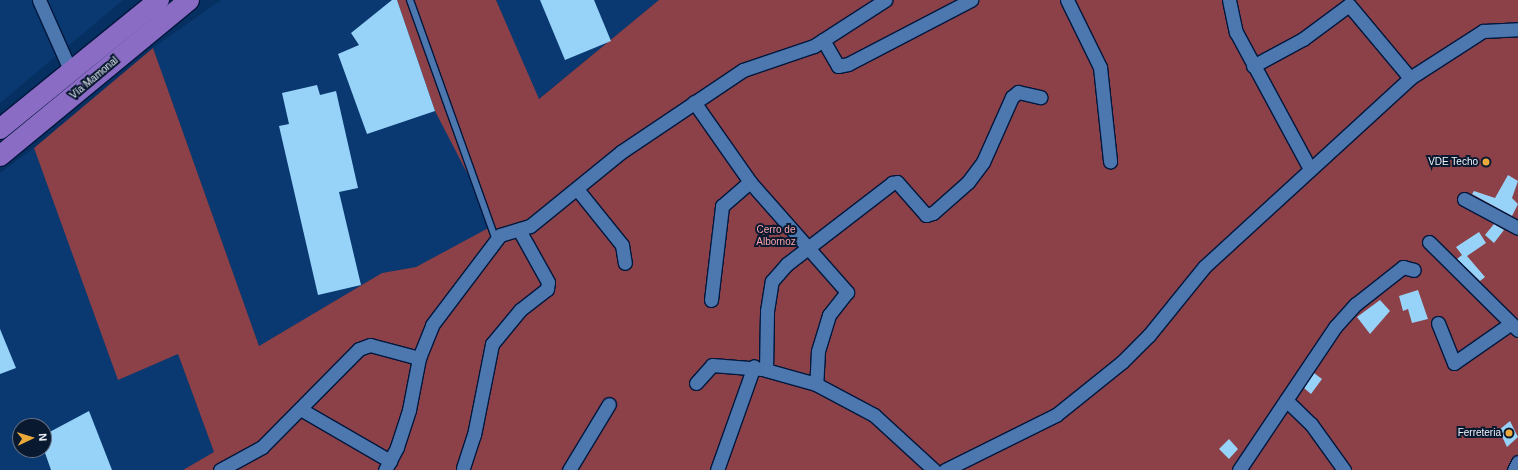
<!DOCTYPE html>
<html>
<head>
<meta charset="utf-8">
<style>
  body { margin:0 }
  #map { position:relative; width:1518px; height:470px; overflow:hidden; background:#063062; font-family:Helvetica,sans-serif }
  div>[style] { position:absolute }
  .built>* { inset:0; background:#0a3972 }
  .forest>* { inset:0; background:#8b4147 }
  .building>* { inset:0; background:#97d3f9 }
  .roads { filter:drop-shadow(1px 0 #00173d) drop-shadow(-1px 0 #00173d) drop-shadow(0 1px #00173d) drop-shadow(0 -1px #00173d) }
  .lane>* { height:6px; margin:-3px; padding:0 3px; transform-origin:3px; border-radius:3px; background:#4d77af }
  .street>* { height:13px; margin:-6.5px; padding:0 6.5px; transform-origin:6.5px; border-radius:6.5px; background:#4d77af }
  .primary>* { height:20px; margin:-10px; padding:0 10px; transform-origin:10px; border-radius:10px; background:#8b6cc5 }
  .dots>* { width:11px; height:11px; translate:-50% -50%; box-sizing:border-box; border:2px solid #091930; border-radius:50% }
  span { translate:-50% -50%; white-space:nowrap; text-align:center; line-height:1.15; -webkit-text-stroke:4px #091930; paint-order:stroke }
  .street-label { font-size:10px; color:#eef3f9 }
  .poi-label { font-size:10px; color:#eef3f9 }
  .right { translate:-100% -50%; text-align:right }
  .park-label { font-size:10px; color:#fba3a8 }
  .north { position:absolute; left:12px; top:418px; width:40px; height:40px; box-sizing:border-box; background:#091930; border:1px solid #657080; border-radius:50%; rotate:86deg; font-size:11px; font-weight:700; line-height:16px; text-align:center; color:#eef3f9 }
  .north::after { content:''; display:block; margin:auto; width:14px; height:18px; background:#eba93a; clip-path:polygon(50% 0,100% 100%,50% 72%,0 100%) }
</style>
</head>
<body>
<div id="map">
  <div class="built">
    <i style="clip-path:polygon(0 0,123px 0,0 103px)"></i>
    <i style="clip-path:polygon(221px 0,397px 0,435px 111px,495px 225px,416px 267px,382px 273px,259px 346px,153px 48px)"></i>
    <i style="clip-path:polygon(496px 0,659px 0,538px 99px)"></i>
    <i style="clip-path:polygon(evenodd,34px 148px,118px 379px,178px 354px,214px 452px,183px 470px,0 470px,0 173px,34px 148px,20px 426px,44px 426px,44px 450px,20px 450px,20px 426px)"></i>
  </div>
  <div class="forest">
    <i style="clip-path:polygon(397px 0,496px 0,539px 99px,659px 0,1518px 0,1518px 470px,183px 470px,214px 452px,178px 354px,118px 380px,34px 148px,153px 48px,259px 346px,382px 273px,416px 267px,494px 225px,435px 111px)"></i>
  </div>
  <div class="building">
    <i style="clip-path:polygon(392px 0,397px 0,435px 111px,367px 134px,338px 54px,359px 45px,351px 33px)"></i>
    <i style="clip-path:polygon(540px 0,594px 0,611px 41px,565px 60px)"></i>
    <i style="clip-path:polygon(317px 85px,320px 95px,336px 91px,358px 188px,339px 192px,361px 285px,318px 295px,279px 126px,289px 124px,282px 93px)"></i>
    <i style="clip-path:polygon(1508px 175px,1518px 181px,1512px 198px,1518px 204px,1512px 216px,1472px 194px,1474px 191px,1495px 198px)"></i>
    <i style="clip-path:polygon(1494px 224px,1504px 230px,1494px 243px,1485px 235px)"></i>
    <i style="clip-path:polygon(1479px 232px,1486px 243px,1467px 256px,1485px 277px,1480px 281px,1457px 259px,1462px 255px,1456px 247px)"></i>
    <i style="clip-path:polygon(1418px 290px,1428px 319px,1412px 323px,1408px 309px,1403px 311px,1399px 296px)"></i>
    <i style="clip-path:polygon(1380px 300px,1390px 311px,1370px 334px,1357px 317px)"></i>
    <i style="clip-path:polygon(0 329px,16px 368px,0 374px)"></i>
    <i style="clip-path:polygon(1314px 373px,1322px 379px,1311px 394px,1304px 388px)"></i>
    <i style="clip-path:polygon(89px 411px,112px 470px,51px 470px,44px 450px,44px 435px)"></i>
    <i style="clip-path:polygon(1510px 421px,1518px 437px,1507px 447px,1499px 430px)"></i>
    <i style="clip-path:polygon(1229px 439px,1238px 449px,1229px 459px,1219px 449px)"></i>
  </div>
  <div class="roads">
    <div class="lane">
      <i style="left:410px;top:0;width:255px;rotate:70.3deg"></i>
    </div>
    <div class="street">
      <i style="left:39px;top:0;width:79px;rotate:66deg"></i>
      <i style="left:1067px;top:0;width:75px;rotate:63.8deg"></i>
      <i style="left:1100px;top:67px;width:95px;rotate:83.9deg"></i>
      <i style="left:1229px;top:0;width:33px;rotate:78deg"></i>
      <i style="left:1236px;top:32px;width:153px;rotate:61.6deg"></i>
      <i style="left:823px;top:40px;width:30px;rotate:60deg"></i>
      <i style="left:838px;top:66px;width:10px;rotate:-11deg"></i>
      <i style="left:848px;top:64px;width:139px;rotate:-27.5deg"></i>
      <i style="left:1253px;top:66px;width:57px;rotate:-28.4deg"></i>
      <i style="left:1303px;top:39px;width:57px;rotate:-36.5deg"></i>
      <i style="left:1349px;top:5px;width:95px;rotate:50.1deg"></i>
      <i style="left:694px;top:102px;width:98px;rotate:55deg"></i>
      <i style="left:750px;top:182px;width:147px;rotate:48.6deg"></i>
      <i style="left:847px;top:292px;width:29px;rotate:128deg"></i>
      <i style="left:829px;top:315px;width:38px;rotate:107deg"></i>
      <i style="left:818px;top:351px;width:33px;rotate:93deg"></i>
      <i style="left:577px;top:189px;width:72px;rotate:51.2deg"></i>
      <i style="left:622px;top:245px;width:18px;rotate:81deg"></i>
      <i style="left:1464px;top:199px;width:61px;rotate:28.2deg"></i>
      <i style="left:1429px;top:242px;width:125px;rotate:44.7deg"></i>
      <i style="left:711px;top:300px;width:95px;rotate:-83.3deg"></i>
      <i style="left:722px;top:206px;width:37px;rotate:-41deg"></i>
      <i style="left:1438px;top:323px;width:43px;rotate:68.2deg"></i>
      <i style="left:1454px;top:363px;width:68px;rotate:-34.9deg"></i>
      <i style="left:696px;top:383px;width:24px;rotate:-48deg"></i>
      <i style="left:712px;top:365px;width:50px;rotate:4.6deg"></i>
      <i style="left:1286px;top:400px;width:35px;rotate:44deg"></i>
      <i style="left:1311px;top:424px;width:57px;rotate:54.3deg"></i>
      <i style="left:302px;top:410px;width:102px;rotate:30.1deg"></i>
      <i style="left:463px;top:468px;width:35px;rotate:-72deg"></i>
      <i style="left:474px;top:435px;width:93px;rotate:-78.8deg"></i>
      <i style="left:492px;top:344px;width:44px;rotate:-50.5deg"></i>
      <i style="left:520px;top:310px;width:34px;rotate:-38deg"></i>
      <i style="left:547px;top:289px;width:7px;rotate:-82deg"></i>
      <i style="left:548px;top:282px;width:60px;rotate:-119.1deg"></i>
      <i style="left:220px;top:470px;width:48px;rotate:-28.7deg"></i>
      <i style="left:262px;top:447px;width:138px;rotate:-45.3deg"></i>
      <i style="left:359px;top:349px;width:12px;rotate:-20deg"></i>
      <i style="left:370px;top:345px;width:51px;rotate:14.9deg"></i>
      <i style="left:385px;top:470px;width:26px;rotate:-62deg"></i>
      <i style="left:397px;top:447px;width:39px;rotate:-72deg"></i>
      <i style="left:409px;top:410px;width:53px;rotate:-79.1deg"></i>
      <i style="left:419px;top:358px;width:35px;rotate:-68deg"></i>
      <i style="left:432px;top:325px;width:113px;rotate:-52.9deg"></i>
      <i style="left:500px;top:235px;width:31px;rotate:-17deg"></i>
      <i style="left:530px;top:226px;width:117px;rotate:-39.1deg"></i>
      <i style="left:621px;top:152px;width:147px;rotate:-33.9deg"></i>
      <i style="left:743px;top:70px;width:75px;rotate:-18.7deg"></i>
      <i style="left:814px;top:46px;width:85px;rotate:-32.9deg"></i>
      <i style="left:569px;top:470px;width:77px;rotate:-58.8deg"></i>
      <i style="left:717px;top:470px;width:110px;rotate:-70.4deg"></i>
      <i style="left:934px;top:470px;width:81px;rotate:-137.5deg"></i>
      <i style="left:874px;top:415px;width:66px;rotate:-151.9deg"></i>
      <i style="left:816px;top:384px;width:52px;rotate:-164.4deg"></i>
      <i style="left:766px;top:370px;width:59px;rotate:-89deg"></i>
      <i style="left:767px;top:311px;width:30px;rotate:-81deg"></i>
      <i style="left:772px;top:281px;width:23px;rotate:-49deg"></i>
      <i style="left:787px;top:264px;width:133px;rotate:-37.6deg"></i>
      <i style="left:892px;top:183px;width:5px;rotate:-11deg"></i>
      <i style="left:897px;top:182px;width:44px;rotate:48.7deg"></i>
      <i style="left:926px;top:215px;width:7px;rotate:-16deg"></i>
      <i style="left:933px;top:213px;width:47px;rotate:-41.5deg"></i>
      <i style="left:968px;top:182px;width:25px;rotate:-53deg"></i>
      <i style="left:983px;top:162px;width:71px;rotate:-66deg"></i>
      <i style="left:1012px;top:97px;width:8px;rotate:-40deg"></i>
      <i style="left:1018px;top:92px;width:23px;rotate:13deg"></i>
      <i style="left:945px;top:470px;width:124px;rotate:-26.4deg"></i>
      <i style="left:1056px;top:415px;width:85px;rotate:-38.8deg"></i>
      <i style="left:1122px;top:362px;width:38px;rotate:-45deg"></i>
      <i style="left:1149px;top:335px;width:87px;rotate:-51deg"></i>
      <i style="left:1204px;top:267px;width:280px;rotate:-42.5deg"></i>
      <i style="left:1410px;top:78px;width:87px;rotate:-32.8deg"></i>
      <i style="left:1483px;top:31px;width:35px;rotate:-3deg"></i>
      <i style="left:1239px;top:470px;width:172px;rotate:-56.1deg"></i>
      <i style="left:1335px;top:327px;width:31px;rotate:-48deg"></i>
      <i style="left:1356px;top:304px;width:60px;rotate:-38.2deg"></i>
      <i style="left:1403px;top:267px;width:11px;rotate:15deg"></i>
      <i style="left:1514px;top:470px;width:9px;rotate:-63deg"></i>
    </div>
    <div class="primary">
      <i style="left:0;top:129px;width:205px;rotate:-39.1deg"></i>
      <i style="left:0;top:156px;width:245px;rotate:-39.5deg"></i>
    </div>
  </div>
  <div class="dots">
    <i style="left:1486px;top:162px;background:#eba93a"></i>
    <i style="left:1509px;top:433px;background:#eba93a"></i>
  </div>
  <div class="street-label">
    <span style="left:94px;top:78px;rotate:-40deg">Vía Mamonal</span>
  </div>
  <div class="poi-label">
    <span class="right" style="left:1478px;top:162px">VDE Techo</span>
    <span class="right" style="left:1501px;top:433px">Ferreteria</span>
  </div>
  <div class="park-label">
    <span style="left:776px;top:235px">Cerro de<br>Albornoz</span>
  </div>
  <div class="north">N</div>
</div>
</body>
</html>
